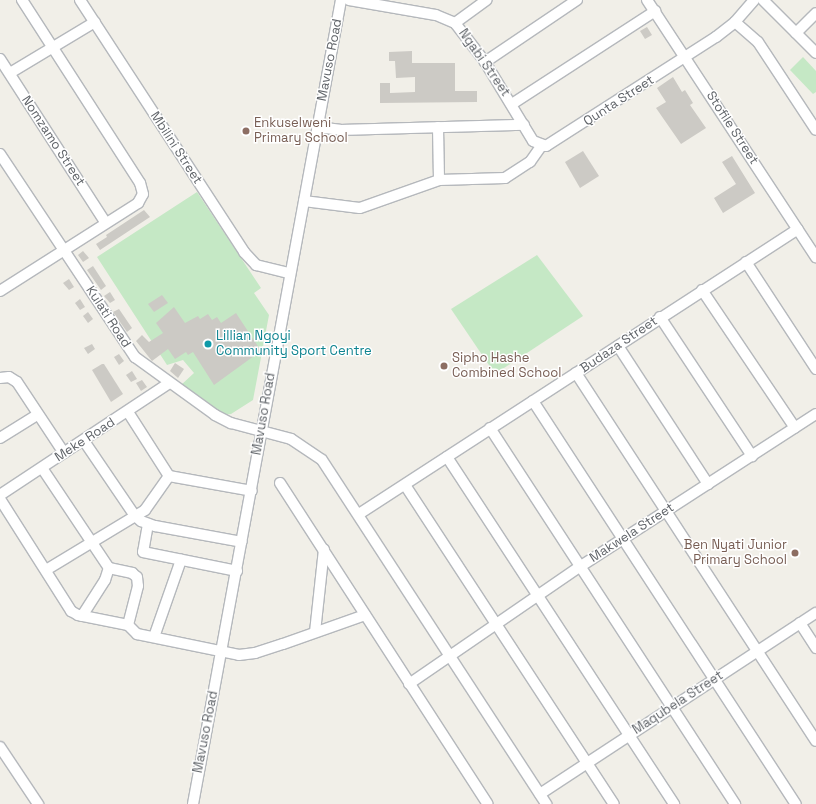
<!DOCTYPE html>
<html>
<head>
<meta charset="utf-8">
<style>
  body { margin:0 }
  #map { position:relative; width:816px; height:804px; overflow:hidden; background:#f1efe8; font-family:"Space Grotesk",sans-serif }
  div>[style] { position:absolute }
  .green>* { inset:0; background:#c5e8c5 }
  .building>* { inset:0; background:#cccac5 }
  .roads { filter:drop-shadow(1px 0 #b5b8bc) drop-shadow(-1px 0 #b5b8bc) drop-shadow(0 1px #b5b8bc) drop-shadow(0 -1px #b5b8bc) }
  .minor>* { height:10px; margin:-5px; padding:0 5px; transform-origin:5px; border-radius:5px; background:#fff }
  .dots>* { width:11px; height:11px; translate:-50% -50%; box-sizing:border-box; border:2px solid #fff; border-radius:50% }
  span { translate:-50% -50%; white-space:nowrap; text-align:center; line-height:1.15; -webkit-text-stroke:3px #fff; paint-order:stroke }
  .street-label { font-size:13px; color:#5f6368 }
  .education-label { font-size:13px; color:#785e54 }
  .left { translate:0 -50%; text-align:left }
  .right { translate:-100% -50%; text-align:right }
  .culture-label { font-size:13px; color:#0d838f }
</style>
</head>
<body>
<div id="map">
  <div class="green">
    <i style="clip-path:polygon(803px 57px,816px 71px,816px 92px,813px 94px,790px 70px)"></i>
    <i style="clip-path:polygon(197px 192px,261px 288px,254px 293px,269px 315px,253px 400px,231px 414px,224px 415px,181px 385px,194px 373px,183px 360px,167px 365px,97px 257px)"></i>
    <i style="clip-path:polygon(537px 255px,583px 316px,495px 374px,451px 309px)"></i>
  </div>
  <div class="building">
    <i style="clip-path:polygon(647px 27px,652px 35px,645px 39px,640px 31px)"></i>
    <i style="clip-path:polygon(412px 51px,412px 63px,455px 63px,455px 91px,477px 91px,477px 102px,380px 103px,380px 83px,390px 83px,390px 93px,415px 92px,415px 77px,396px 78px,395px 61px,389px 61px,389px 52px)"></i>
    <i style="clip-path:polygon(673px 77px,682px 92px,685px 90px,693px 103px,690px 105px,706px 128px,681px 144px,656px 108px,666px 102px,657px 88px)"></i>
    <i style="clip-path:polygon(583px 151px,599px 176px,580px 188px,565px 162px)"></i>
    <i style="clip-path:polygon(732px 156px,755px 193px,723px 213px,714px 198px,736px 184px,722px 162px)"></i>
    <i style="clip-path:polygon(144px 210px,150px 217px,100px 250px,96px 244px,107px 237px,106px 235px)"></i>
    <i style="clip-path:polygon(83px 251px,89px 258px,83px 262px,78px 255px)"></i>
    <i style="clip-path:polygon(93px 266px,106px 286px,101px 290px,87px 270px)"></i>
    <i style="clip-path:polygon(69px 279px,74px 287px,69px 290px,63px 283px)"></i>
    <i style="clip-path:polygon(110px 292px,115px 300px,110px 303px,104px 296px)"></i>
    <i style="clip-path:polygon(162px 295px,168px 303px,154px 312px,148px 304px)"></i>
    <i style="clip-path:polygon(80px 299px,85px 307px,80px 310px,75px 303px)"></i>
    <i style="clip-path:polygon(174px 307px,185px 323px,198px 316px,200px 319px,208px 314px,212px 320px,217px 317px,221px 323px,236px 313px,261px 351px,214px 385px,193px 352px,188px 355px,186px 352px,175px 359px,168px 349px,152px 361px,136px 341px,142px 335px,149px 342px,163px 333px,156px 323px)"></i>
    <i style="clip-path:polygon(119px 309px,132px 328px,127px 332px,113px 312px)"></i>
    <i style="clip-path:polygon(88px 312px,93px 319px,88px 323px,83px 316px)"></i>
    <i style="clip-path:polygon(92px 344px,95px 349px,88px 354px,84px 348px)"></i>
    <i style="clip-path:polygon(119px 354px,124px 361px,119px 365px,114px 357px)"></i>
    <i style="clip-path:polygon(175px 363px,184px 369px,178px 378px,170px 371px)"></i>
    <i style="clip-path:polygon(102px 364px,104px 364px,123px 394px,111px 402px,92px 370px)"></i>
    <i style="clip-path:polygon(132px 371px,137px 379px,131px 382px,126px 375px)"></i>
    <i style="clip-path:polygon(142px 380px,147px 387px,141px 391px,136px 383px)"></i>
  </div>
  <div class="roads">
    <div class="minor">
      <i style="left:80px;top:0;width:301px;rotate:56.9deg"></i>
      <i style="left:244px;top:252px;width:18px;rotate:47deg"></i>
      <i style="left:256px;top:265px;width:34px;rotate:14deg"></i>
      <i style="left:349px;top:0;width:88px;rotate:9.8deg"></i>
      <i style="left:436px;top:15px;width:21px;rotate:23deg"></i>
      <i style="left:455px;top:23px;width:49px;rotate:52.4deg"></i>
      <i style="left:485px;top:62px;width:92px;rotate:58.7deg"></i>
      <i style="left:533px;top:141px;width:14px;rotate:21deg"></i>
      <i style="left:546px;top:146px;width:202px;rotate:-32.7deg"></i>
      <i style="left:716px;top:37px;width:24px;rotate:-38deg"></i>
      <i style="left:735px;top:22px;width:29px;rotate:-49deg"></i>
      <i style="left:647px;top:0;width:308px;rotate:56.7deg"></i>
      <i style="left:763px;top:0;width:75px;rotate:45deg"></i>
      <i style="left:735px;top:22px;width:30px;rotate:41deg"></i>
      <i style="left:758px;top:42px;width:105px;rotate:56.6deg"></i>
      <i style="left:455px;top:23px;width:39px;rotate:-36deg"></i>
      <i style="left:796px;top:33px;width:28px;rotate:-45deg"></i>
      <i style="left:0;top:59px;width:194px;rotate:57.2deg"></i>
      <i style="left:485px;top:62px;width:111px;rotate:-34deg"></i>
      <i style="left:10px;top:73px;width:99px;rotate:-31deg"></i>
      <i style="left:512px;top:104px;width:171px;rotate:-33deg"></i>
      <i style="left:317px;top:127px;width:23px;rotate:7deg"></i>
      <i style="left:340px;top:130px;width:184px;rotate:-1.6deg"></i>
      <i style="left:438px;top:127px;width:53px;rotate:88.9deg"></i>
      <i style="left:0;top:154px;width:244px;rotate:56.4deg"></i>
      <i style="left:135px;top:357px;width:99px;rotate:35.9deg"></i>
      <i style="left:215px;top:415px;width:18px;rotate:27deg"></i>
      <i style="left:231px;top:423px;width:62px;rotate:14.9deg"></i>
      <i style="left:291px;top:439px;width:37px;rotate:34deg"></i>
      <i style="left:322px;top:460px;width:411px;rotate:56.9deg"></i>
      <i style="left:304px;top:201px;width:56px;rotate:7.1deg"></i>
      <i style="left:360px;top:208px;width:84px;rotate:-19.5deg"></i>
      <i style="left:439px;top:180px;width:66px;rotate:-1.7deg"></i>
      <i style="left:505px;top:178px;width:30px;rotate:-33deg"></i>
      <i style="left:530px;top:162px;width:21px;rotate:-55deg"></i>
      <i style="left:746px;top:262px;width:128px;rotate:56.8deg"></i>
      <i style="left:702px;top:290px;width:166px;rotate:56deg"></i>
      <i style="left:0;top:291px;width:164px;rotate:-32.5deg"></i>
      <i style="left:138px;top:203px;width:10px;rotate:-61deg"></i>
      <i style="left:143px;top:194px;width:11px;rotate:-105deg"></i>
      <i style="left:140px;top:183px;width:218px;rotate:-122.8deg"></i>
      <i style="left:660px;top:317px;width:167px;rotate:56.5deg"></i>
      <i style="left:618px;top:346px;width:165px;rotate:56.9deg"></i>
      <i style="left:576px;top:373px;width:439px;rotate:56.9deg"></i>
      <i style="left:0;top:378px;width:9px;rotate:-6deg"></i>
      <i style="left:9px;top:377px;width:9px;rotate:32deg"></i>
      <i style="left:17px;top:382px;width:85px;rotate:56.5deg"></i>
      <i style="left:533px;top:401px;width:481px;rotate:56.9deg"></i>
      <i style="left:128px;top:412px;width:76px;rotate:57.4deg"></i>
      <i style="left:169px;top:476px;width:84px;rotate:10.2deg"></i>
      <i style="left:490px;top:428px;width:449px;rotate:56.9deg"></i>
      <i style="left:0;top:438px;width:44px;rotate:-31.9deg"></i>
      <i style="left:84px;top:441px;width:91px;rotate:55.8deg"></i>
      <i style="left:135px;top:516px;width:8px;rotate:40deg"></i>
      <i style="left:141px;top:521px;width:15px;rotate:20deg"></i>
      <i style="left:155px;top:526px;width:88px;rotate:10.4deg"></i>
      <i style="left:447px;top:457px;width:415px;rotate:56.8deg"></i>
      <i style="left:42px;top:468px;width:120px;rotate:56.2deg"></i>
      <i style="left:109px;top:568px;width:24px;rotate:12deg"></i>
      <i style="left:132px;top:573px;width:6px;rotate:39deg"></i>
      <i style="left:137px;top:577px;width:9px;rotate:84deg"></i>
      <i style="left:138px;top:586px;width:40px;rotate:104.4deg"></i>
      <i style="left:280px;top:483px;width:382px;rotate:57.1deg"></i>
      <i style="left:405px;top:485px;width:381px;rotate:56.8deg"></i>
      <i style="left:0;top:495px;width:203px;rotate:-33.5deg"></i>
      <i style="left:0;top:499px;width:133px;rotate:57.6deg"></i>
      <i style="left:71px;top:611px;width:8px;rotate:30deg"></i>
      <i style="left:78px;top:615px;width:51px;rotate:11.3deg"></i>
      <i style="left:128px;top:625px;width:13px;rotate:45deg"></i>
      <i style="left:137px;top:634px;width:104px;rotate:11.6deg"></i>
      <i style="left:239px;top:655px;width:16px;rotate:-7deg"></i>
      <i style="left:255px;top:653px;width:29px;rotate:-18deg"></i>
      <i style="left:283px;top:644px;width:87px;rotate:-19.5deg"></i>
      <i style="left:359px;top:514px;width:523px;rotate:-32.99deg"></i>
      <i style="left:148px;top:524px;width:28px;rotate:100deg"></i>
      <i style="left:143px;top:552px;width:96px;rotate:11.4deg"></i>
      <i style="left:46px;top:570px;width:116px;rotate:-31.2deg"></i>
      <i style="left:145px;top:510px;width:42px;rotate:-54.8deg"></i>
      <i style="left:82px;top:616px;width:43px;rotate:-57.4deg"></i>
      <i style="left:105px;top:580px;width:13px;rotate:-72deg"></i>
      <i style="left:800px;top:623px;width:30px;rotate:57deg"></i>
      <i style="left:315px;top:632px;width:83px;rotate:-83.8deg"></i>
      <i style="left:154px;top:637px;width:82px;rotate:-70.7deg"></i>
      <i style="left:409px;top:684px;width:209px;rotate:-34.5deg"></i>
      <i style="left:581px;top:566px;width:280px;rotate:-32.9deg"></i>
      <i style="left:0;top:747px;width:69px;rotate:56.3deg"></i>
      <i style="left:540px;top:794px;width:330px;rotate:-33.3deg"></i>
      <i style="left:193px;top:804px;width:818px;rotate:-79.57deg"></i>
    </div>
  </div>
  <div class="dots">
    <i style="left:246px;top:131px;background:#8d6e63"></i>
    <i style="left:208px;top:344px;background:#0f9aa8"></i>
    <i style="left:444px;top:366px;background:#8d6e63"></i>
    <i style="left:795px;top:553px;background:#8d6e63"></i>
  </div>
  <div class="street-label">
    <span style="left:330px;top:60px;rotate:-79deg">Mavuso Road</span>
    <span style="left:484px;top:63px;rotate:55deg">Ngabi Street</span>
    <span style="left:619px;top:101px;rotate:-33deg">Qunta Street</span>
    <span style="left:732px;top:128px;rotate:57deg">Stofile Street</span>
    <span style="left:53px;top:141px;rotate:57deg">Nomzamo Street</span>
    <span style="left:176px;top:148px;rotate:57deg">Mbilini Street</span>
    <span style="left:108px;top:317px;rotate:57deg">Kulati Road</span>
    <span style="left:619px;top:345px;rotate:-34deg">Budaza Street</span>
    <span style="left:264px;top:414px;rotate:-80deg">Mavuso Road</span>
    <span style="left:85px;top:440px;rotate:-33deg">Meke Road</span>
    <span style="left:632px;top:533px;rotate:-33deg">Makwela Street</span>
    <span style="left:678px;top:703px;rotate:-33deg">Maqubela Street</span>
    <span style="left:206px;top:732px;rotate:-79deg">Mavuso Road</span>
  </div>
  <div class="education-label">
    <span class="left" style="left:254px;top:131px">Enkuselweni<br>Primary School</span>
    <span class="left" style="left:452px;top:366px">Sipho Hashe<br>Combined School</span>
    <span class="right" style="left:787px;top:553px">Ben Nyati Junior<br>Primary School</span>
  </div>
  <div class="culture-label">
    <span class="left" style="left:216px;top:344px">Lillian Ngoyi<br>Community Sport Centre</span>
  </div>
</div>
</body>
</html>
